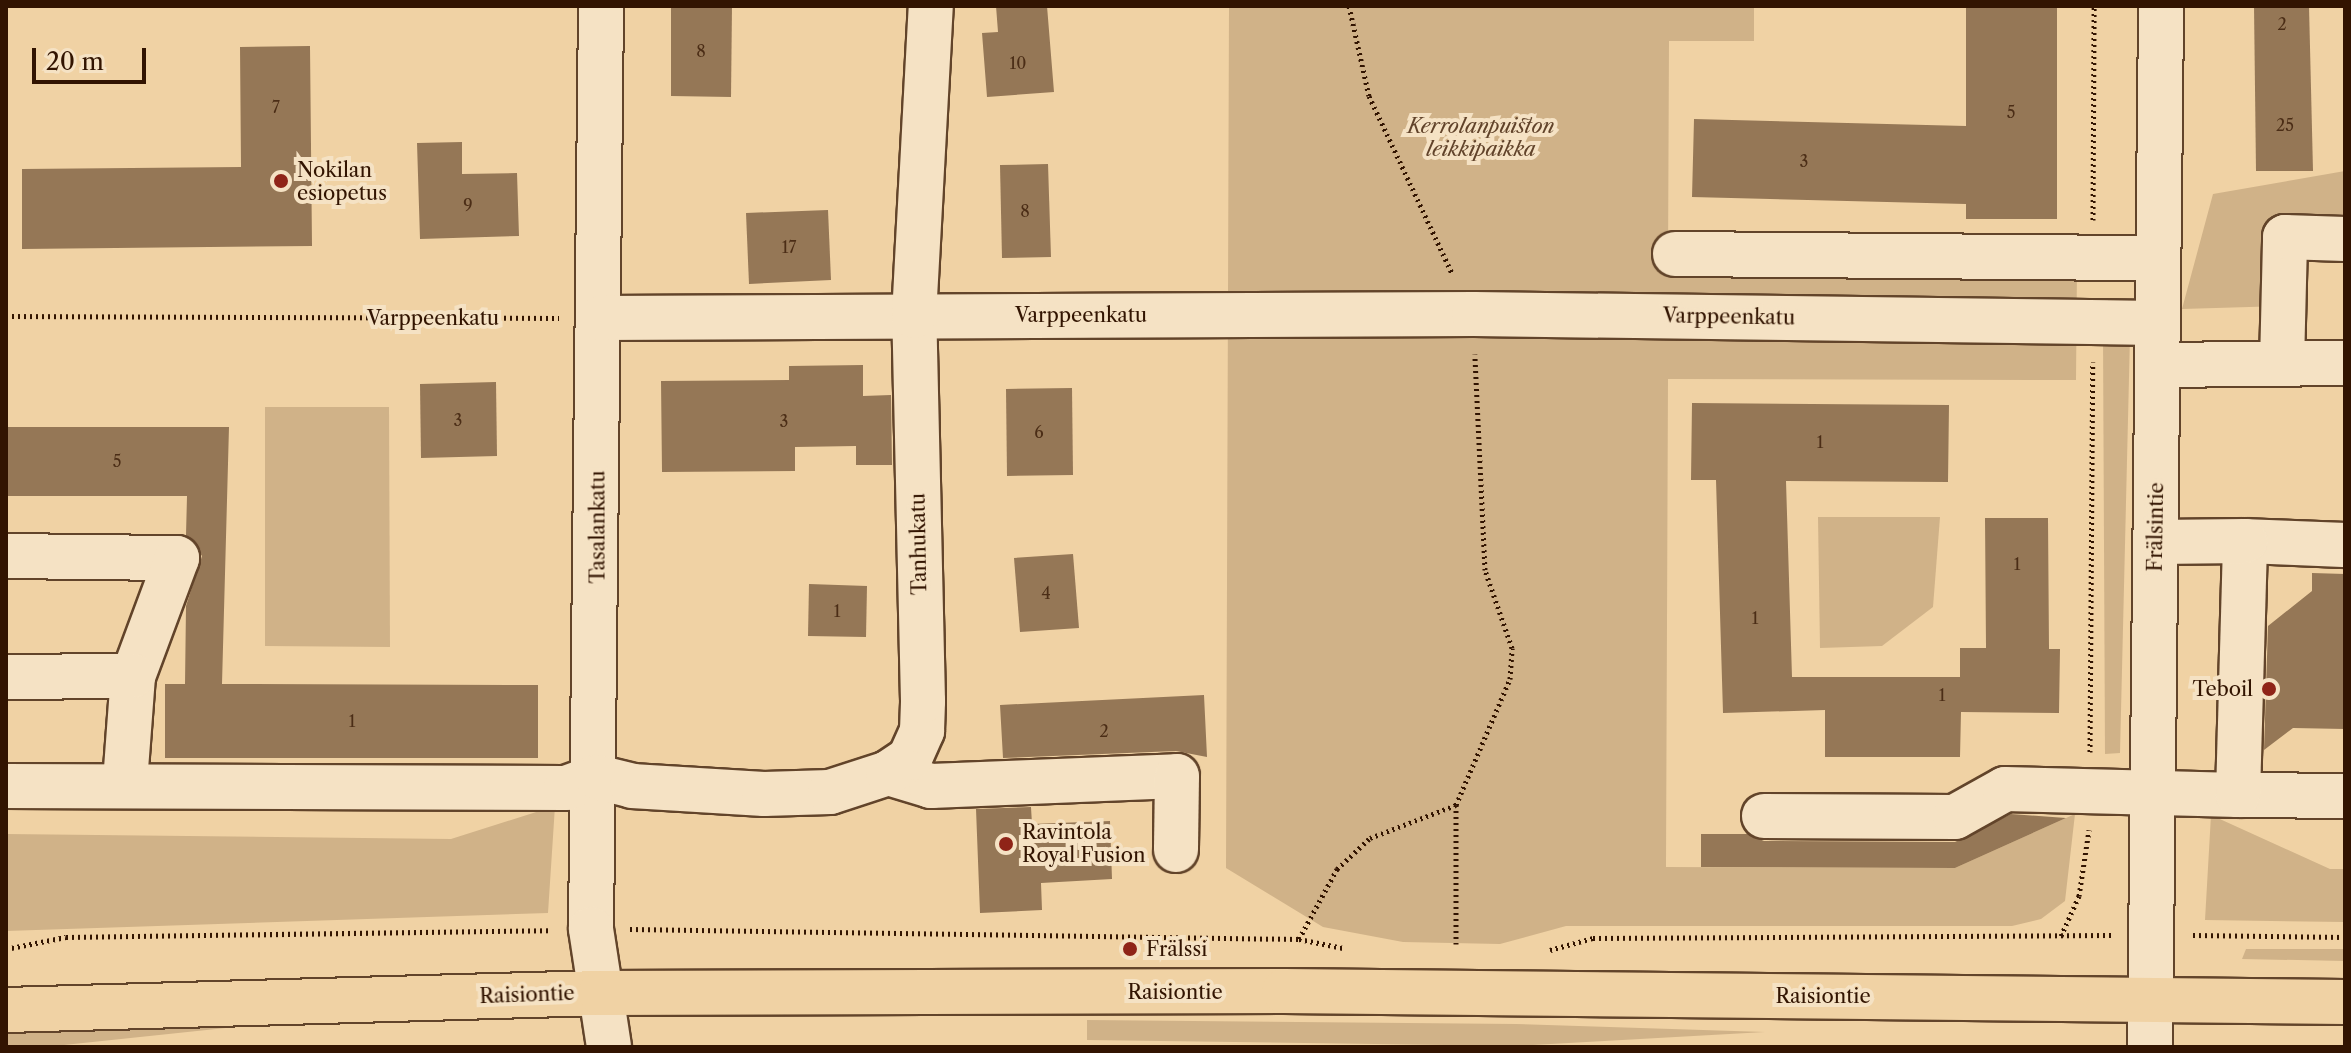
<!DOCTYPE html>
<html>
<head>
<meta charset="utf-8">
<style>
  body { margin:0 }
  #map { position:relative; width:2351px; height:1053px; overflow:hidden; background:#f0d2a4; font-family:"Libre Caslon Text",serif }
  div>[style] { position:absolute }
  .green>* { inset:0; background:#d0b288 }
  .building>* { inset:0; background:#957756 }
  .path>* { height:5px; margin-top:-2.5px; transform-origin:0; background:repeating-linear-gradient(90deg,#321401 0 2px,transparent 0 6px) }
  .roads { filter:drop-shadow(2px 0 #62442a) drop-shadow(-2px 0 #62442a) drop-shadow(0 2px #62442a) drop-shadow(0 -2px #62442a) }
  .minor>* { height:44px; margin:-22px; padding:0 22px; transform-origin:22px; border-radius:22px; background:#f5e2c4 }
  .major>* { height:44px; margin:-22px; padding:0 22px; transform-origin:22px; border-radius:22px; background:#f0d2a4 }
  .dots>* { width:22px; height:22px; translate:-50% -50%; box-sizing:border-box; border:4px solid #f5e2c4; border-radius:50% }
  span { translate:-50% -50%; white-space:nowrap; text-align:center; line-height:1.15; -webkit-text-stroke:8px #f5e2c4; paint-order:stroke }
  .number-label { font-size:16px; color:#4b2d16 }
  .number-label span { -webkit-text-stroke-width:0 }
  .park-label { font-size:20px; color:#61432a; font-style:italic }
  .poi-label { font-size:20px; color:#321401 }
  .left { translate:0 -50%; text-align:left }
  .right { translate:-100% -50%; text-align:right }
  .street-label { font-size:20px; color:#321401 }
  .frame { position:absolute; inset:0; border:8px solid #321401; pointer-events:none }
  .scale { position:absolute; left:32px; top:48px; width:114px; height:36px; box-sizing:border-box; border:4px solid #321401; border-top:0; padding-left:10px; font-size:24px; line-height:28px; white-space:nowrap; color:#321401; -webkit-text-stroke:6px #f5e2c4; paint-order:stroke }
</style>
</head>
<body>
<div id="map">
  <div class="green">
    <i style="clip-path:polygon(1229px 6px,1754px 6px,1754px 41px,1669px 41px,1668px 265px,2077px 267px,2076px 380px,1668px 379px,1666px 867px,1955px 868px,2075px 814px,2065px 901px,2041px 919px,2012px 926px,1566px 926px,1500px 944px,1403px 942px,1323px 927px,1226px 868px)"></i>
    <i style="clip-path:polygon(2345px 171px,2345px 239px,2285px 237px,2283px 306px,2182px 309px,2213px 194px)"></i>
    <i style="clip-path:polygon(2103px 336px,2130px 336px,2120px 753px,2105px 754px)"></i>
    <i style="clip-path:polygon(265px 407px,389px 407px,390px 647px,265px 646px)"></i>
    <i style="clip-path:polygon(1818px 517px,1940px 517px,1933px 607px,1882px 646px,1820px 648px)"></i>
    <i style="clip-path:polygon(555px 806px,548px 913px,6px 931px,6px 834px,451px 839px)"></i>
    <i style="clip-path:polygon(2211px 815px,2330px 869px,2345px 869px,2345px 922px,2205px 920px)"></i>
    <i style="clip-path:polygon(2246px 949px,2345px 949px,2345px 961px,2242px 959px)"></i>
    <i style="clip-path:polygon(1087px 1020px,1516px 1024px,1765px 1032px,1515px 1046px,1087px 1040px)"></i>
    <i style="clip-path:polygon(235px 1027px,45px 1047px,6px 1047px,6px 1030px)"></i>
  </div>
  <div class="building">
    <i style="clip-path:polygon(671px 6px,732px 6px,731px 97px,671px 96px)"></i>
    <i style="clip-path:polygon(996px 6px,1047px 6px,1054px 92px,987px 97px,982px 33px,998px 32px)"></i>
    <i style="clip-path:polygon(1966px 6px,2057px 6px,2057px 219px,1966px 219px,1966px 204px,1692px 197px,1694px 119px,1966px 126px)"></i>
    <i style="clip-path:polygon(2254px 6px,2309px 6px,2313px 171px,2256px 171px)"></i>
    <i style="clip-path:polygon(310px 46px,312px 246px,22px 249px,22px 169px,241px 167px,240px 47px)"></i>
    <i style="clip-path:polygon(462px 142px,462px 174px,517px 173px,519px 236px,420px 239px,417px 143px)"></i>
    <i style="clip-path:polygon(1048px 164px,1051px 257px,1002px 258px,1000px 165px)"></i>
    <i style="clip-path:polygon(828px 210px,831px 280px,749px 284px,746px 213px)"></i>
    <i style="clip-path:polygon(863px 365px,863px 396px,891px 395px,892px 465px,856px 465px,856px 446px,795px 447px,795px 471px,662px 472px,661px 381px,789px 380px,789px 366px)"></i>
    <i style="clip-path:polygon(496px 382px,497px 456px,421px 458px,420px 384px)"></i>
    <i style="clip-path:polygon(1072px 388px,1073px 475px,1007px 476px,1006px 389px)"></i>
    <i style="clip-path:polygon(1692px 403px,1949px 405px,1948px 482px,1786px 481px,1792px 677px,1960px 677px,1960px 648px,1986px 648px,1985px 518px,2048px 518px,2049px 649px,2060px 649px,2059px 713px,1961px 712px,1960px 757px,1825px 757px,1825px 710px,1723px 713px,1716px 480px,1691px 480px)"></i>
    <i style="clip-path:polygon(6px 427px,229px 427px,222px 684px,538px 685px,538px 758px,165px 758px,165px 684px,185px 684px,186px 606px,202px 556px,186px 535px,187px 496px,6px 496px)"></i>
    <i style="clip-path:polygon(1073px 554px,1079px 628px,1020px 632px,1014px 558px)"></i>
    <i style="clip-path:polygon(2312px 573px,2345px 574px,2345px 729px,2293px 728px,2264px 750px,2268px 626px,2312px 591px)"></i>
    <i style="clip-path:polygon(809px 584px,867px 586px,866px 637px,808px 636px)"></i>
    <i style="clip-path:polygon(1204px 695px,1207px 757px,1176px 751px,1003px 758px,1000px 705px)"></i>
    <i style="clip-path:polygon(1031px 807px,1032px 824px,1110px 821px,1112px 879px,1041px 883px,1042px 910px,980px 913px,976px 809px)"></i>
    <i style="clip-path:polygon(2011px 814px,2066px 818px,1955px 868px,1701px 867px,1701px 834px,1748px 834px,1764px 841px,1955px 842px)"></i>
  </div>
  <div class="path">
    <i style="left:1349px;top:6px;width:92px;rotate:77.5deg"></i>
    <i style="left:1369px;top:96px;width:195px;rotate:64.9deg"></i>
    <i style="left:2093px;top:220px;width:214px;rotate:-89.7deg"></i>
    <i style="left:6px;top:316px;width:553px;rotate:0.21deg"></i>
    <i style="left:2090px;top:752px;width:390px;rotate:-89.6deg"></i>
    <i style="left:630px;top:929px;width:669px;rotate:0.86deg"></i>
    <i style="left:1299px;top:939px;width:45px;rotate:11.6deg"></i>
    <i style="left:2193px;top:935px;width:152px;rotate:0.8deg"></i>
    <i style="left:2061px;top:936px;width:44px;rotate:-65.8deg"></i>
    <i style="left:2079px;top:896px;width:67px;rotate:-81.4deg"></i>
    <i style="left:1299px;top:939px;width:80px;rotate:-61.5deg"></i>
    <i style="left:1337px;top:869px;width:45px;rotate:-43.2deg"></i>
    <i style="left:1370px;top:838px;width:92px;rotate:-21deg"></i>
    <i style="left:1456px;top:944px;width:139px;rotate:-90deg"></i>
    <i style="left:1456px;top:805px;width:137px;rotate:-66.8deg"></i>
    <i style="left:1510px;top:679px;width:31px;rotate:-86deg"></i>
    <i style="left:1512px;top:648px;width:83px;rotate:-109.1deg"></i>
    <i style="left:1485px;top:570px;width:216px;rotate:-92.7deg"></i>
    <i style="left:6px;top:949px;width:61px;rotate:-11.3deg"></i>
    <i style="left:66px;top:937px;width:486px;rotate:-0.8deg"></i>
    <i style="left:1550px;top:950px;width:45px;rotate:-15.6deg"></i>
    <i style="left:1593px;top:938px;width:518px;rotate:-0.33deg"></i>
  </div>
  <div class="roads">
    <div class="minor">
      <i style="left:601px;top:6px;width:923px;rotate:90.62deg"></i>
      <i style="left:591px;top:929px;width:119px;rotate:81.3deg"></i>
      <i style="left:1675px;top:254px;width:483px;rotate:0.5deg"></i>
      <i style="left:600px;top:318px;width:874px;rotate:-0.26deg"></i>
      <i style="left:1474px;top:314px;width:683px;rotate:0.75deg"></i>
      <i style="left:2282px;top:364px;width:127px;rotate:-88.6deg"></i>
      <i style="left:2285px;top:237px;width:60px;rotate:1.9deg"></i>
      <i style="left:2158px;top:365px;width:187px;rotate:-0.6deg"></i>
      <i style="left:2245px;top:541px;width:100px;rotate:2.3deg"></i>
      <i style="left:6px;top:556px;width:171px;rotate:0.7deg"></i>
      <i style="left:177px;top:558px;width:126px;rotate:110.4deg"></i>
      <i style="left:133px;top:676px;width:107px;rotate:94.3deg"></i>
      <i style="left:6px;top:677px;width:127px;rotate:-0.5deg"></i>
      <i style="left:888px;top:773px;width:45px;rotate:16.8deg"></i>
      <i style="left:931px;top:786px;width:246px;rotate:-2.3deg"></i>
      <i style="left:1177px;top:776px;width:74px;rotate:90.8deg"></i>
      <i style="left:6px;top:786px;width:560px;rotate:0.2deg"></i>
      <i style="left:566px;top:788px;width:33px;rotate:-20deg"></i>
      <i style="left:597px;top:777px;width:36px;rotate:14deg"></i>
      <i style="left:632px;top:786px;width:132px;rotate:3.5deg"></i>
      <i style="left:764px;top:794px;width:66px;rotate:-1.7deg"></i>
      <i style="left:830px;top:792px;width:61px;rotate:-18.1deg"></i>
      <i style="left:888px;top:773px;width:27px;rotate:-34deg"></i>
      <i style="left:910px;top:758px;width:30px;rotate:-66deg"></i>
      <i style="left:922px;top:731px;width:30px;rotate:-88deg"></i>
      <i style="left:923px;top:701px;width:385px;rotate:-91.3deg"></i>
      <i style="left:914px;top:316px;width:310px;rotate:-86.9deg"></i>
      <i style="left:2238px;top:795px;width:107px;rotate:0.5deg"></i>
      <i style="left:1764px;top:816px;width:191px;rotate:0.3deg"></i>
      <i style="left:1955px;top:817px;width:57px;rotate:-29.2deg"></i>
      <i style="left:2005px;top:789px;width:233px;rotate:1.5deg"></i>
      <i style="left:2238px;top:795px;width:254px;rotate:-88.4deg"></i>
      <i style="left:2245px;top:541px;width:89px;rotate:179.4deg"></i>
      <i style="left:2150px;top:1047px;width:1041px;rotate:-89.39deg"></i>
    </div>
    <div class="major">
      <i style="left:6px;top:1010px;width:595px;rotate:-1.64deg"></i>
      <i style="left:601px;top:993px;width:683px;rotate:-0.17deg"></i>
      <i style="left:1284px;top:991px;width:1061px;rotate:0.59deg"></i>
    </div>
  </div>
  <div class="dots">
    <i style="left:281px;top:181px;background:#8f2418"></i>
    <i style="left:2269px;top:689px;background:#8f2418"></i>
    <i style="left:1006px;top:844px;background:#8f2418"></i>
    <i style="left:1130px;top:949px;background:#8f2418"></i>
  </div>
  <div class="number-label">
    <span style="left:2282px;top:24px">2</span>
    <span style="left:701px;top:51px">8</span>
    <span style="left:1018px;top:63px">10</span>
    <span style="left:276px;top:107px">7</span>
    <span style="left:2011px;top:112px">5</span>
    <span style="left:2285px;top:125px">25</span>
    <span style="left:1804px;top:161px">3</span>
    <span style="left:468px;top:205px">9</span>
    <span style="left:1025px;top:211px">8</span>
    <span style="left:789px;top:247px">17</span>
    <span style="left:458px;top:420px">3</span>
    <span style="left:784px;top:421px">3</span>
    <span style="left:1039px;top:432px">6</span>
    <span style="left:1820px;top:442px">1</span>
    <span style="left:117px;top:461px">5</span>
    <span style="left:2017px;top:564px">1</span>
    <span style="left:1046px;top:593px">4</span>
    <span style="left:837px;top:611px">1</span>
    <span style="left:1755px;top:618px">1</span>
    <span style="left:1942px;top:695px">1</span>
    <span style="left:352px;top:721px">1</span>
    <span style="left:1104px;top:731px">2</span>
  </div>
  <div class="park-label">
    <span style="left:1481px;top:138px">Kerrolanpuiston<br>leikkipaikka</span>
  </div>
  <div class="poi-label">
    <span class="left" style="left:297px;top:182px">Nokilan<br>esiopetus</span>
    <span class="right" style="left:2253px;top:689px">Teboil</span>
    <span class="left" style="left:1022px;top:844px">Ravintola<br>Royal Fusion</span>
    <span class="left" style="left:1146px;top:949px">Frälssi</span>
  </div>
  <div class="street-label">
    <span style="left:1081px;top:315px">Varppeenkatu</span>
    <span style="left:1729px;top:317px;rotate:1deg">Varppeenkatu</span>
    <span style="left:433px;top:318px">Varppeenkatu</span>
    <span style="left:598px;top:527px;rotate:-90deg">Tasalankatu</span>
    <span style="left:2156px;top:527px;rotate:-89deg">Frälsintie</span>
    <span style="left:919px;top:544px;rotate:-91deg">Tanhukatu</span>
    <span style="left:1175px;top:992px">Raisiontie</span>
    <span style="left:527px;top:995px;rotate:-2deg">Raisiontie</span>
    <span style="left:1823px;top:996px">Raisiontie</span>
  </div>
  <div class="frame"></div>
  <div class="scale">20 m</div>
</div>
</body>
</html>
